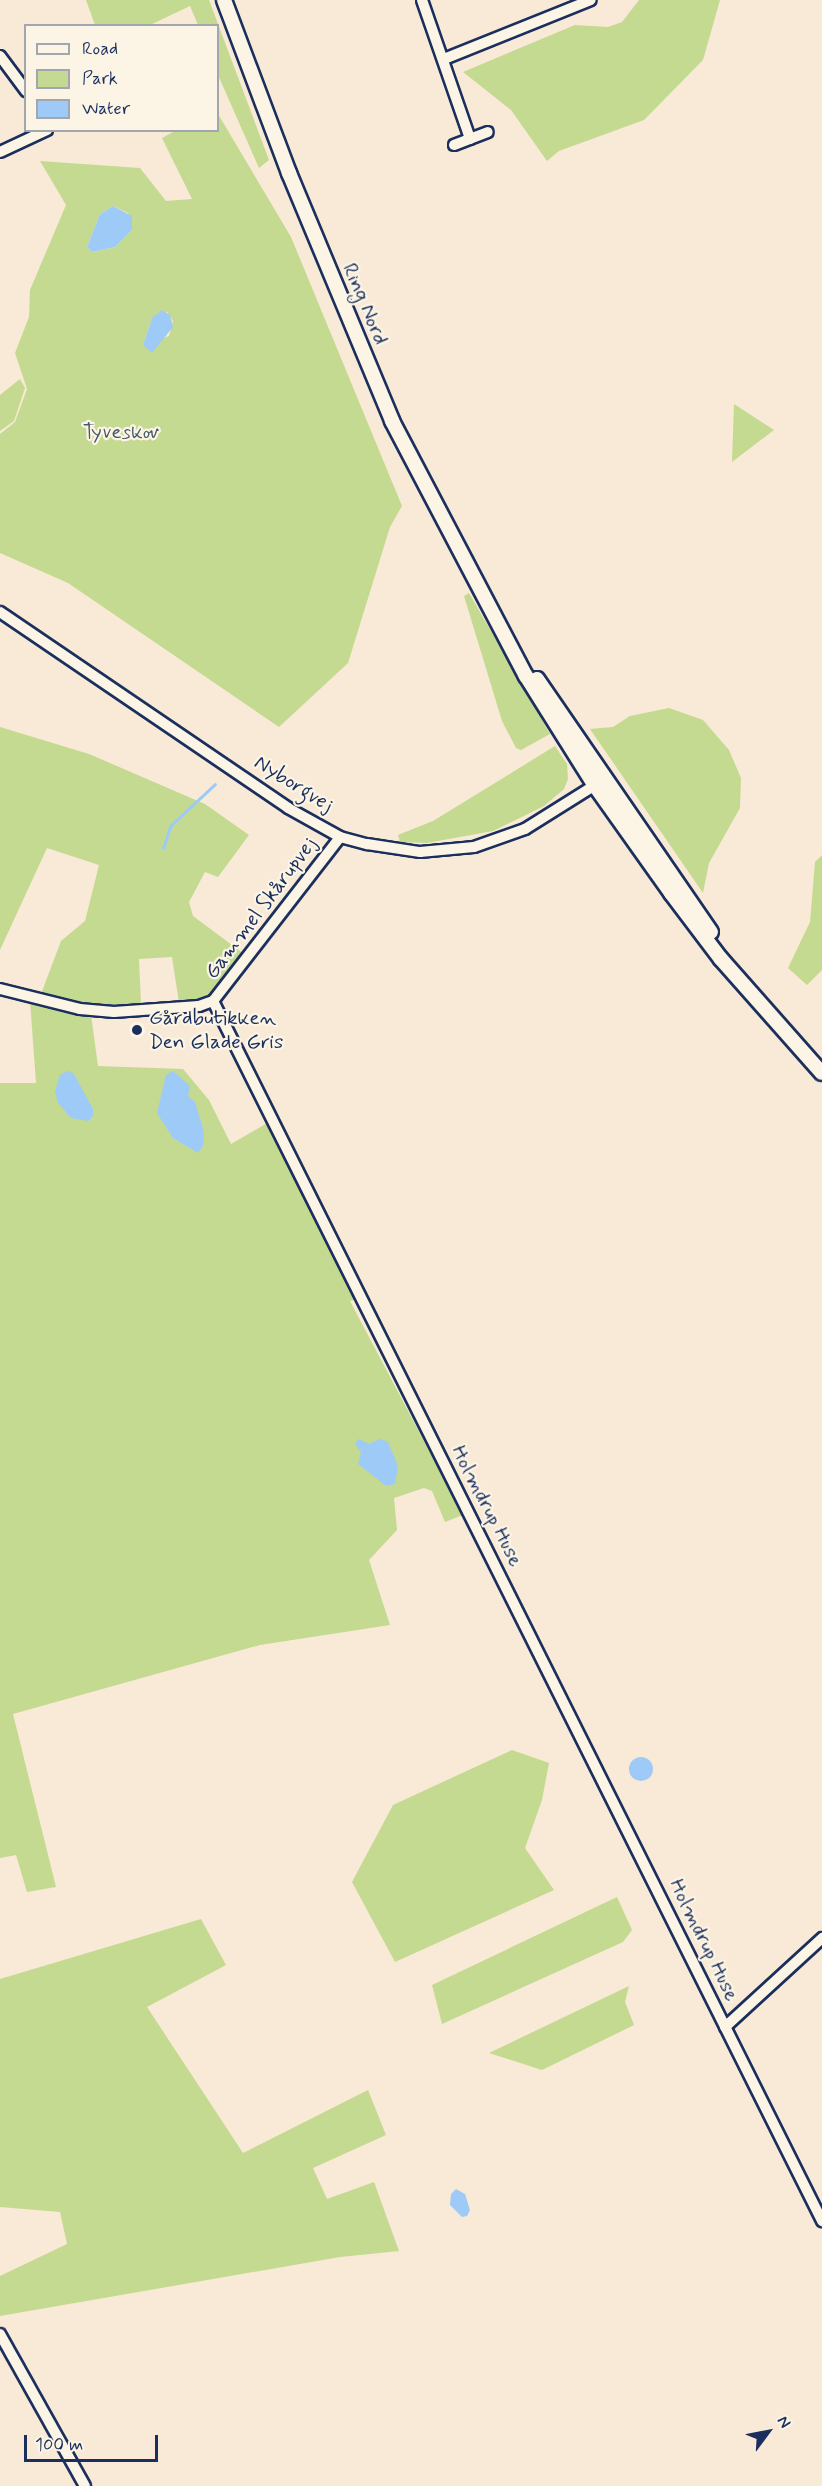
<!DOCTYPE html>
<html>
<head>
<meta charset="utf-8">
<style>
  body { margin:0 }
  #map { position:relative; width:822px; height:2486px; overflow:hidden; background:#f9e9d7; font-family:Mynerve,sans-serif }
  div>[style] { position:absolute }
  .green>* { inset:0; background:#c4da90 }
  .water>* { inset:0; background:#9dcaf7 }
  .round { border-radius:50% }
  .stream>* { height:3px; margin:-1.5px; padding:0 1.5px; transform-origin:1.5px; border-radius:1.5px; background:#9dcaf7 }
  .roads { filter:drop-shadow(2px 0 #1b2f5e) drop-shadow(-2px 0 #1b2f5e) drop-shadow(0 2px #1b2f5e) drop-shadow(0 -2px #1b2f5e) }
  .minor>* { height:10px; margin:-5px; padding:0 5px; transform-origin:5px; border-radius:5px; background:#fcf5e5 }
  .major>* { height:14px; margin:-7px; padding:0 7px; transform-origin:7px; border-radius:7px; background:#fcf5e5 }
  .dots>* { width:16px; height:16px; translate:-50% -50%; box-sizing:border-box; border:3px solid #fcf5e5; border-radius:50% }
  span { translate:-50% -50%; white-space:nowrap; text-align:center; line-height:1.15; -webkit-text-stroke:4.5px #fcf5e5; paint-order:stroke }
  .street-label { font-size:21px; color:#1b2f5e }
  .park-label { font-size:21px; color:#455a6a }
  .poi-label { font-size:21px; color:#1b2f5e }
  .left { translate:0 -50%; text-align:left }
  .legend { position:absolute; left:24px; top:24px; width:195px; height:108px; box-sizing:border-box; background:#fcf5e5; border:2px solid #a2a6af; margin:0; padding:8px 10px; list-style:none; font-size:18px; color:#1b2f5e }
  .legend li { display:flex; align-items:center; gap:12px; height:30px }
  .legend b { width:30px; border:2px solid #a2a6af }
  .north { position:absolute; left:738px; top:2402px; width:60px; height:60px; -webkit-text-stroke:4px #fcf5e5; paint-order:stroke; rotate:58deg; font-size:16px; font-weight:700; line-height:24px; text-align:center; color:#1b2f5e }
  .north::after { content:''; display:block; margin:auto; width:21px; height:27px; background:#1b2f5e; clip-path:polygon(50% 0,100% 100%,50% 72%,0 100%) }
  .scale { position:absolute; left:24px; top:2435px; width:134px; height:27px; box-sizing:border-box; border:3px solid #1b2f5e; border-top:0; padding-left:8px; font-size:18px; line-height:21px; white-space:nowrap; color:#1b2f5e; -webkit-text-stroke:4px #fcf5e5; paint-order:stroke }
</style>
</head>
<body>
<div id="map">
  <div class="green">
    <i style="clip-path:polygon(86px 0,209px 0,269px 160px,259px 168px,218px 75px,218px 26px,198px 25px,190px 6px,150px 25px,95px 25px)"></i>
    <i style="clip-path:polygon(639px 0,720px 0,703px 60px,644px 120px,559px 151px,547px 161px,511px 110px,463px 72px,575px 25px,608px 27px,622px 22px)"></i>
    <i style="clip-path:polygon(evenodd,218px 114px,291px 237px,402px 506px,390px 527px,348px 663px,279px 727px,68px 583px,0 553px,0 434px,15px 422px,27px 389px,15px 353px,29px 317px,30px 290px,66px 205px,40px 161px,140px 168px,166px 201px,192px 199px,162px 138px,175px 131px,218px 130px,218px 114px,113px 206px,128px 213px,132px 230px,115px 247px,92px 252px,87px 247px,100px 214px,113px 206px,218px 114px,167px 312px,173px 321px,169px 336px,143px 345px,152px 318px,167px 312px)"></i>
    <i style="clip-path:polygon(20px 379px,25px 388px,14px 421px,0 431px,0 395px)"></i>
    <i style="clip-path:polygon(734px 404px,774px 430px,732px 462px)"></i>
    <i style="clip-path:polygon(469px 593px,550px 734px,521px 750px,516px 748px,502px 721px,464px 596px)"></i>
    <i style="clip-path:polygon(669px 708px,703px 720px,729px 750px,741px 778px,740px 808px,709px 863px,703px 893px,590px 729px,613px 727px,630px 716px)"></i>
    <i style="clip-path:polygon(0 727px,89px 754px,205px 804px,249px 835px,218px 877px,205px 872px,189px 902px,193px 916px,244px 954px,215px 996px,179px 1003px,172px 957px,139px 959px,141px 1004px,122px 1008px,85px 1005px,41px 994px,61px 941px,85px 921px,99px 865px,47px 848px,0 950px)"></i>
    <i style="clip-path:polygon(555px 746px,567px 764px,568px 779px,564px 789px,544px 806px,493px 831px,427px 843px,400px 842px,398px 835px,433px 821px)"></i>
    <i style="clip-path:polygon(822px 855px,822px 970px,807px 985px,788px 968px,810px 922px,815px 862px)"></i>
    <i style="clip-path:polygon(30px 1001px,91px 1015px,98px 1066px,183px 1069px,209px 1100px,231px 1144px,269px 1122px,358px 1299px,350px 1301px,463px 1515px,445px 1522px,432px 1491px,424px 1488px,394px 1498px,397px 1530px,369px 1560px,390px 1625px,260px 1645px,13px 1714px,56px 1887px,27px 1892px,16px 1855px,0 1858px,0 1083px,36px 1083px)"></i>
    <i style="clip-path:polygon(512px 1750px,549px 1763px,542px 1800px,525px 1848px,554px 1890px,395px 1962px,352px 1882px,393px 1805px)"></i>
    <i style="clip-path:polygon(617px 1897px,632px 1930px,623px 1942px,442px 2024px,432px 1985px)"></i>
    <i style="clip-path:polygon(201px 1919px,226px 1965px,147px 2007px,243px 2153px,368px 2090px,386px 2135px,313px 2168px,327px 2199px,374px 2182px,399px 2251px,340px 2257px,0 2316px,0 2276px,67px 2244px,60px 2212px,0 2207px,0 1979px)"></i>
    <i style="clip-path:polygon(629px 1986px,625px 2002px,634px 2025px,542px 2070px,489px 2053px)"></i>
  </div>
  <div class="water">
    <i style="clip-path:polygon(113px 206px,132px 216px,132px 230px,115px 247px,92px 252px,87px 247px,100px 214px)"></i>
    <i style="clip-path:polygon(162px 310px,170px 315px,173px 327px,152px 353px,143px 345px,152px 318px)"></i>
    <i style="clip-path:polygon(67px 1071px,74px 1074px,93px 1109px,93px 1116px,88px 1121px,71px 1118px,58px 1103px,55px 1092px,60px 1075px)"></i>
    <i style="clip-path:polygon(173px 1071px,190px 1086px,188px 1096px,195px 1102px,204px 1132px,203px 1146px,198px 1153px,173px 1138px,157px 1113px,166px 1075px)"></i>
    <i style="clip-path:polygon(359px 1439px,369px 1444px,380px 1439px,388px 1442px,398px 1466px,395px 1484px,386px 1486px,358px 1464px,361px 1453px,355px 1443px)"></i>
    <i class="round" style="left:629px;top:1757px;width:24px;height:24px"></i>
    <i style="clip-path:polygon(456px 2189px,465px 2194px,470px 2210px,467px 2216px,462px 2217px,450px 2205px,451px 2194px)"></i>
  </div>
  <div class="stream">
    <i style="left:163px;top:848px;width:24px;rotate:-71deg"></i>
    <i style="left:171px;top:825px;width:60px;rotate:-43deg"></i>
  </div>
  <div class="roads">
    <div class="minor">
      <i style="left:422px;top:0;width:147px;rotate:70.9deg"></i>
      <i style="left:0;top:56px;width:44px;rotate:53.4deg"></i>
      <i style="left:444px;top:59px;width:158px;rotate:-21.9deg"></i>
      <i style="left:454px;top:145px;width:36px;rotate:-21deg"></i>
      <i style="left:0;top:152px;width:52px;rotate:-25.1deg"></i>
      <i style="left:0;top:612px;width:348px;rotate:34.2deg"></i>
      <i style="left:288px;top:808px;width:60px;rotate:29.1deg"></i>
      <i style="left:340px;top:837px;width:28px;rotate:15deg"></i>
      <i style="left:367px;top:844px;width:54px;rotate:8.6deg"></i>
      <i style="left:420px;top:852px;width:54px;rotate:-5.3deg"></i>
      <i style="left:474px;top:847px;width:54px;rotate:-19.4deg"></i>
      <i style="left:525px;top:829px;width:89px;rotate:-32.1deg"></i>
      <i style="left:0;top:989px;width:82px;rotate:14deg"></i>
      <i style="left:80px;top:1009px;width:34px;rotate:5deg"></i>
      <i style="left:114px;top:1012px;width:85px;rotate:-4deg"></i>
      <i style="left:199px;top:1006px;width:15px;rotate:-20deg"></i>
      <i style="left:213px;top:1001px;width:207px;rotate:-52.2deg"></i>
      <i style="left:213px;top:1001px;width:1364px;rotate:63.47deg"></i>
      <i style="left:725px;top:2027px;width:132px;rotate:-42.5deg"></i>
      <i style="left:0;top:2334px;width:174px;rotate:60.8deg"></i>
    </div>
    <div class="major">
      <i style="left:224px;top:0;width:185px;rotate:69.4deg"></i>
      <i style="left:289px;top:173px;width:269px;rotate:67.4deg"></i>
      <i style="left:392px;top:421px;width:288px;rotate:62.3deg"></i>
      <i style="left:526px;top:676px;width:130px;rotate:57.9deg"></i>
      <i style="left:595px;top:786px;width:131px;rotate:54.6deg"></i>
      <i style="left:671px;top:893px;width:83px;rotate:52.9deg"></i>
      <i style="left:721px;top:959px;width:152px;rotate:48.5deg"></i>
      <i style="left:537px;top:679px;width:307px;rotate:55.5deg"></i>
    </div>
  </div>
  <div class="dots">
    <i style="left:137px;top:1030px;background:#1b2f5e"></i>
  </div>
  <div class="street-label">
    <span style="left:365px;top:304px;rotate:67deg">Ring Nord</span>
    <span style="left:294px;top:784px;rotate:32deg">Nyborgvej</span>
    <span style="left:261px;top:908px;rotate:-53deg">Gammel Skårupvej</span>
    <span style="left:487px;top:1506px;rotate:63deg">Holmdrup Huse</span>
    <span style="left:704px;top:1940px;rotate:64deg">Holmdrup Huse</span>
  </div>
  <div class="park-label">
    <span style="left:121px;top:432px">Tyveskov</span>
  </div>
  <div class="poi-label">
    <span class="left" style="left:149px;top:1030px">Gårdbutikken<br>Den Glade Gris</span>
  </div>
  <ul class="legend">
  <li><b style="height:8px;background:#fcf5e5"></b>Road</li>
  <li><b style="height:16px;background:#c4da90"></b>Park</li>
  <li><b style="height:16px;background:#9dcaf7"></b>Water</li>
  </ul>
  <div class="north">N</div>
  <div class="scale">100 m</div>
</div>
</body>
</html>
